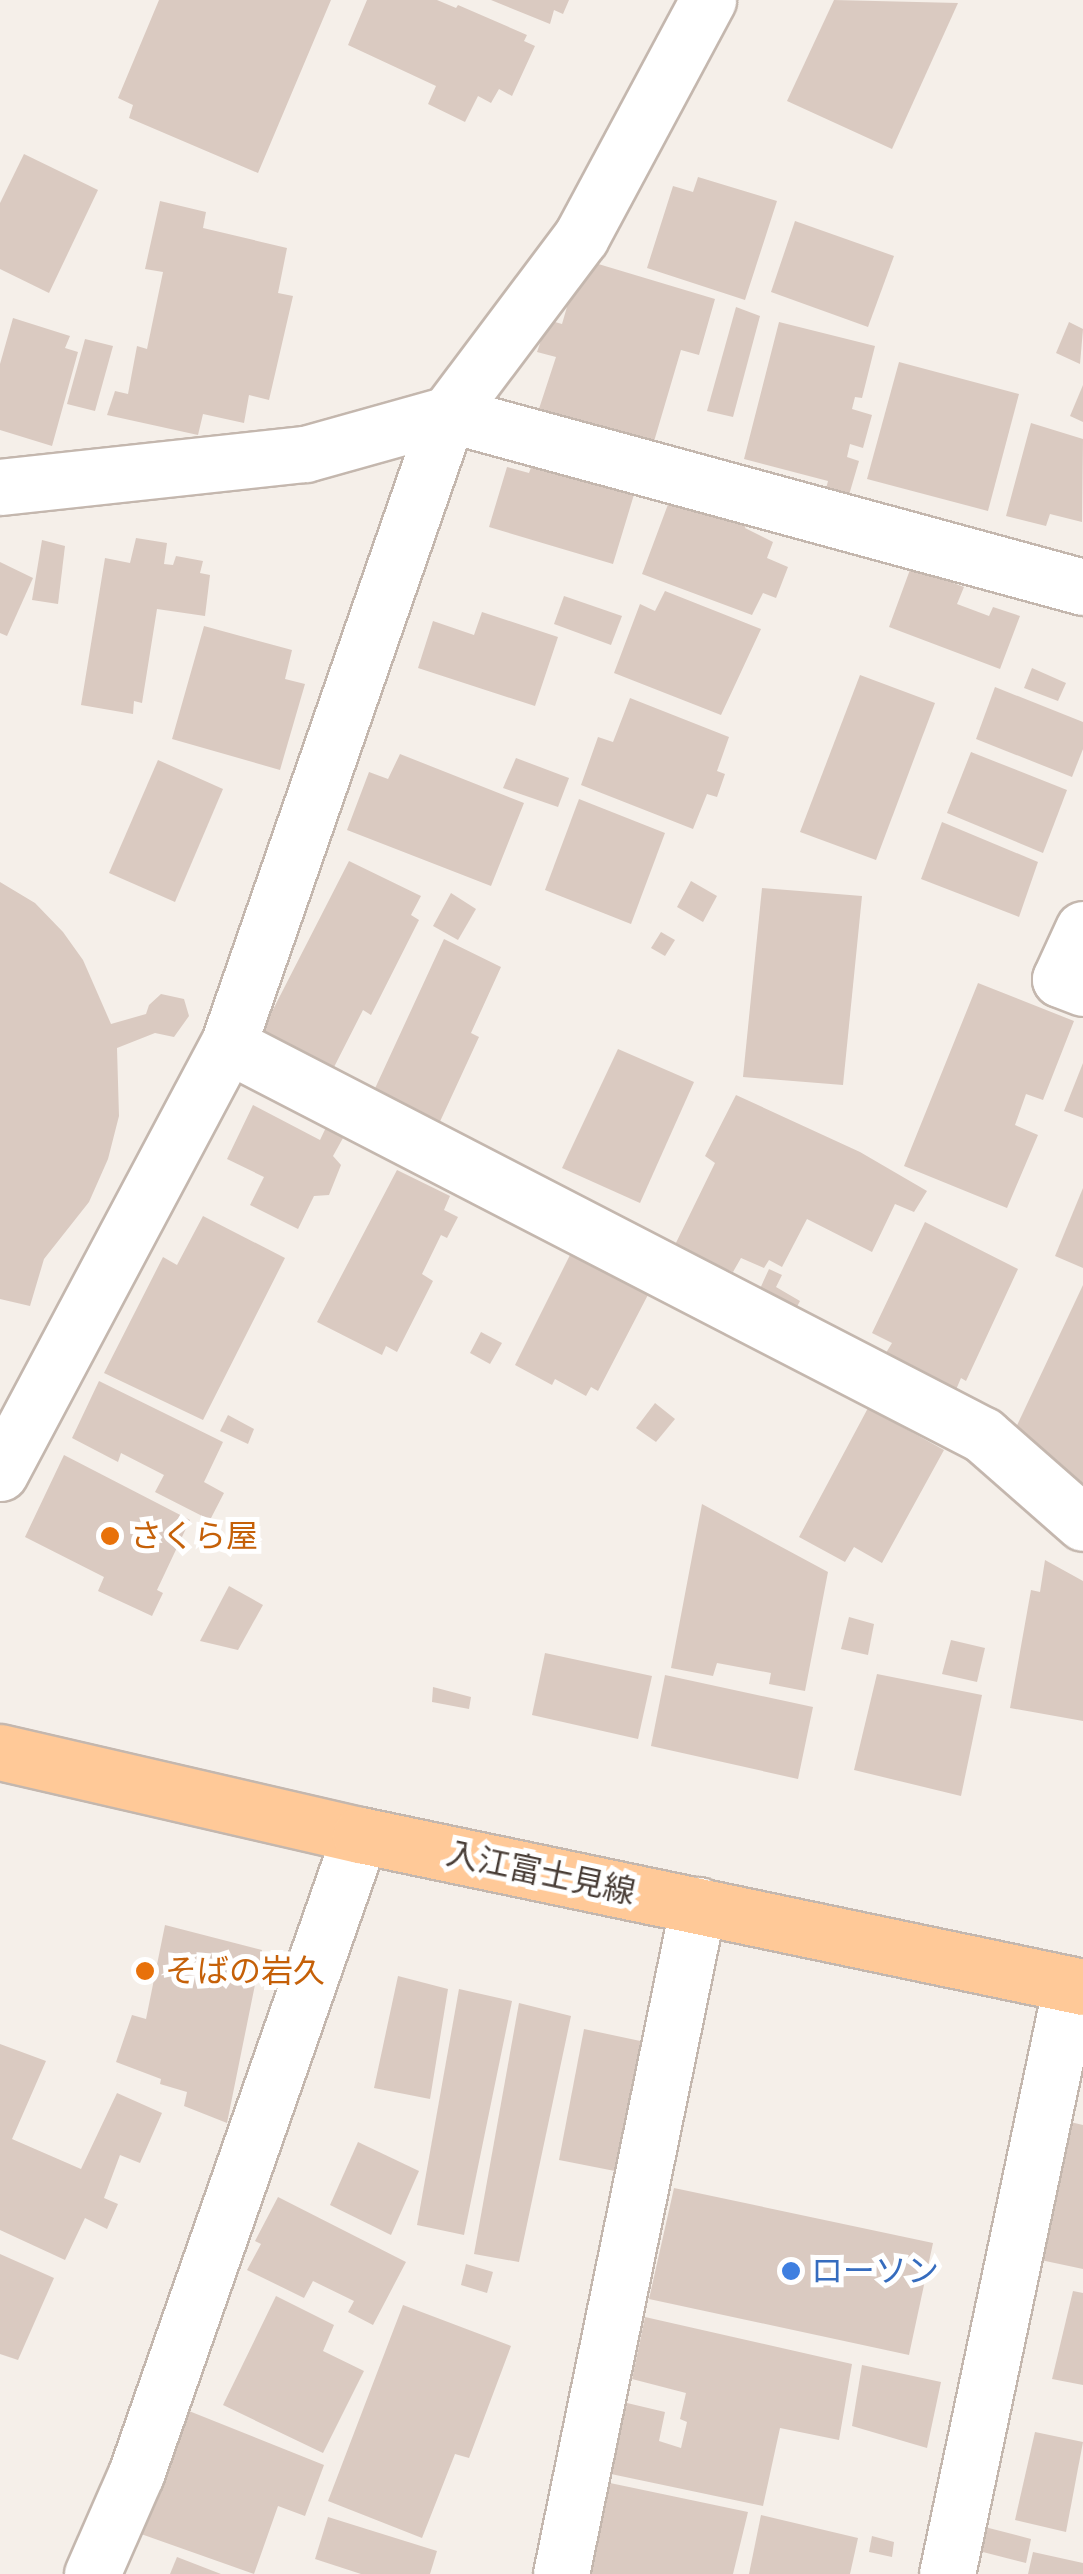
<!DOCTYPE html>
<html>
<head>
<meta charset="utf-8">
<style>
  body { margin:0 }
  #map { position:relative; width:1083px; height:2574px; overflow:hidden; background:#f5efe9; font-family:"Archivo Narrow","Noto Sans JP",sans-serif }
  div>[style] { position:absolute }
  .building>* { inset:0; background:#dacac1 }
  .roads { filter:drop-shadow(2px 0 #c4b7ae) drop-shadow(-2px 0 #c4b7ae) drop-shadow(0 2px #c4b7ae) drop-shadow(0 -2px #c4b7ae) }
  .minor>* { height:55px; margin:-27.5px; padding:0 27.5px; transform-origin:27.5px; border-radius:27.5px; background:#fff }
  .major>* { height:55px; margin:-27.5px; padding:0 27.5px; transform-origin:27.5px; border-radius:27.5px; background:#ffc998 }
  .dots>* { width:28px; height:28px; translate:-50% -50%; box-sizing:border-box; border:5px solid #fff; border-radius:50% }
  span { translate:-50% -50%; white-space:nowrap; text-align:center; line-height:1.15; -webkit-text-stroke:10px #fff; paint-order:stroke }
  .food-label { font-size:32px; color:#c56008 }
  .left { translate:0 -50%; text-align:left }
  .street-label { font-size:32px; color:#493e37 }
  .shop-label { font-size:32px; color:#366cbe }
</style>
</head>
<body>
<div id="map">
  <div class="building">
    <i style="clip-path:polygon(159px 0,331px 0,258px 173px,129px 118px,133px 105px,118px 98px)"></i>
    <i style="clip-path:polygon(367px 0,437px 0,456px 8px,458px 5px,527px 35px,524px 41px,535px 46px,512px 96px,499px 89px,491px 103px,478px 96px,465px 122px,428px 104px,436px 86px,348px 45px)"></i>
    <i style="clip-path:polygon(491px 0,569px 0,563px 14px,554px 10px,550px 24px)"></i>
    <i style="clip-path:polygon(834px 0,958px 3px,892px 149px,787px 101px)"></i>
    <i style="clip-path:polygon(24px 154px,98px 190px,49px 293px,0 269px,0 203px)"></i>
    <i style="clip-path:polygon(698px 177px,777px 201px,745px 300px,647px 268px,673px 186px,693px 192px)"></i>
    <i style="clip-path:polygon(160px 201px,206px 212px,203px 228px,287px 248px,278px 293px,293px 296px,269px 400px,249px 395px,244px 423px,203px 414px,198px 435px,107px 415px,115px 391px,128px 394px,137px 346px,147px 349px,163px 272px,145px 269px)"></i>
    <i style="clip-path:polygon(795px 221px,894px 256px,868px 327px,771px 292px)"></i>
    <i style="clip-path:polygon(595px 263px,715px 299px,699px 355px,681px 350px,650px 455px,534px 424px,556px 357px,537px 352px,548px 320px,562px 324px,569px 300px)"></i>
    <i style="clip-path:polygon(736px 307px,760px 316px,733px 417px,707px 411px)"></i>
    <i style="clip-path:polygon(13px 318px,70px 336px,65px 348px,78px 352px,52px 446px,0 430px,0 364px)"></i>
    <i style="clip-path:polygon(779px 322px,875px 346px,862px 398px,855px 397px,852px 409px,872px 415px,863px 448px,850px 444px,847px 457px,859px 461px,849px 495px,826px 489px,828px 481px,744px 459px)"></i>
    <i style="clip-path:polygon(1069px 322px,1083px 329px,1080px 364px,1056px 353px)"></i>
    <i style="clip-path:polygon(85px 339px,113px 346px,95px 411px,67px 404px)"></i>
    <i style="clip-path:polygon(899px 362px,1019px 394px,988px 511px,867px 479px)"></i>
    <i style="clip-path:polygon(1083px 385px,1083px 422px,1070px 416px)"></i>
    <i style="clip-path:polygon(1031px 423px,1083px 439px,1082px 522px,1050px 514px,1046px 526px,1006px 516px)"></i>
    <i style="clip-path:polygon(538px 448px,639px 478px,613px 564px,489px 527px,507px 467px,529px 473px)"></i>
    <i style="clip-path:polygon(670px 499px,754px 504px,745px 528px,773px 542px,767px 558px,788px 567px,776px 598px,763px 593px,752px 615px,642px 574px)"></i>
    <i style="clip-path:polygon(136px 538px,167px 543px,164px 564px,173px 565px,176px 556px,203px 561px,200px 573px,210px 575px,205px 616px,157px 609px,142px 703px,134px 701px,133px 714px,81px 705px,105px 558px,130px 563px)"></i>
    <i style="clip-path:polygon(42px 540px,65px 546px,58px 604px,32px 600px)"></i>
    <i style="clip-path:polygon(0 562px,33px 578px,7px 636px,0 633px)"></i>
    <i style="clip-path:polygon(911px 567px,964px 587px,957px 604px,989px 616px,993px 607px,1020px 616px,1000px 669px,889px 627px)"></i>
    <i style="clip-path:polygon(665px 591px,761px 629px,721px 715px,614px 673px,640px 604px,655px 611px)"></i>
    <i style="clip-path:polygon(564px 596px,622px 616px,611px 645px,554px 624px)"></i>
    <i style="clip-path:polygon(482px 612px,558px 637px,535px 706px,418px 668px,433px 621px,474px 635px)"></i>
    <i style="clip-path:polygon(204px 626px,292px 650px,285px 679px,305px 684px,280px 770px,172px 739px)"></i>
    <i style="clip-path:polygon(1032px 668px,1066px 683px,1058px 701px,1024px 688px)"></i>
    <i style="clip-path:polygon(860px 675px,935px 703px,876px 860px,800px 832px)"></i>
    <i style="clip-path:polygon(995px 687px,1083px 722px,1083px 749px,1072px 777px,976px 739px)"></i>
    <i style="clip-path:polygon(630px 698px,729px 737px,717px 771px,725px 774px,717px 797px,707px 794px,693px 829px,581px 785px,598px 737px,613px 742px)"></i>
    <i style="clip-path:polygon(971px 752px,1067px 790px,1043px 853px,947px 813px)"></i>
    <i style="clip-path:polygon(400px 754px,524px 803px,491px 886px,347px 830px,369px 772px,388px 779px)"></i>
    <i style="clip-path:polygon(516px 758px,569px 778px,558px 807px,503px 788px)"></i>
    <i style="clip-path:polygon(158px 760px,223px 789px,175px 902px,109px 873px)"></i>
    <i style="clip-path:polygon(579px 799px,665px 833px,631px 924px,545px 890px)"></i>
    <i style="clip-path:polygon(942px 822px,1038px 862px,1019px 917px,921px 879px)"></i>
    <i style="clip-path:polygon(349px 861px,421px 896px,411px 915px,419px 920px,371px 1015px,363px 1010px,330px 1075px,259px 1037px)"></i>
    <i style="clip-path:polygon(691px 881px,717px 896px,703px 922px,677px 907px)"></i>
    <i style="clip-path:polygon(0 882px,35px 903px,63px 932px,83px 960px,111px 1024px,146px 1014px,149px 1005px,161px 994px,184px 999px,189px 1016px,174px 1037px,155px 1033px,117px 1048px,119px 1116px,108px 1159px,89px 1202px,44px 1259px,30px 1306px,0 1299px)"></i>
    <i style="clip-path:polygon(762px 888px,862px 896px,843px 1085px,743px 1077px)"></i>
    <i style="clip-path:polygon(451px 893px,476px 909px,458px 940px,433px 926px)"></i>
    <i style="clip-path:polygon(661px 932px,675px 940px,665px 956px,651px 948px)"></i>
    <i style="clip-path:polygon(444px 939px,501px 967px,471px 1033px,479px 1037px,437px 1128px,371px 1097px)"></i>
    <i style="clip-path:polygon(978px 983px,1074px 1021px,1043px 1100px,1026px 1094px,1015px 1125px,1038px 1135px,1007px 1208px,904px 1166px)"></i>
    <i style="clip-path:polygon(618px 1049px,694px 1082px,640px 1203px,562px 1168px)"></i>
    <i style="clip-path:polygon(1083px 1063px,1083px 1118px,1064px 1111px)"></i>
    <i style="clip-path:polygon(736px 1095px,860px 1152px,927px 1191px,914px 1212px,895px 1204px,872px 1252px,807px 1219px,782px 1267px,769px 1260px,764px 1268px,741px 1258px,733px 1272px,723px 1268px,720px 1276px,671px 1253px,715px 1163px,705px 1156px)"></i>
    <i style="clip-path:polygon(253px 1105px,320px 1140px,330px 1119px,348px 1129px,333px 1156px,341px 1165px,329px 1195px,314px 1196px,298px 1229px,250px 1205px,264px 1177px,227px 1159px)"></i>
    <i style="clip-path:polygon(397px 1170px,450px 1196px,444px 1210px,458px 1217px,447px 1238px,441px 1235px,422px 1274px,433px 1281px,397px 1352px,386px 1346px,382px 1355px,317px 1322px)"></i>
    <i style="clip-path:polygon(1083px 1188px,1083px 1268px,1055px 1256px)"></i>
    <i style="clip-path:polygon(203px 1216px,285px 1258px,203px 1420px,104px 1373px,163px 1257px,177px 1265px)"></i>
    <i style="clip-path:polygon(925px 1222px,1018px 1269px,966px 1381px,961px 1378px,955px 1392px,884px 1356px,892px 1343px,872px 1333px)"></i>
    <i style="clip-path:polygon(573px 1249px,651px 1289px,598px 1391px,591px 1387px,586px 1396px,555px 1379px,552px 1385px,515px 1365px)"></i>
    <i style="clip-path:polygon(769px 1269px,782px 1275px,776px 1287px,800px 1301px,791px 1318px,758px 1293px)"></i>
    <i style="clip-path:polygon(1083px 1285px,1083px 1483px,1011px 1438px)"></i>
    <i style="clip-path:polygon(481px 1332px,502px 1343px,490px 1364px,470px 1353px)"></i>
    <i style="clip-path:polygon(99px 1381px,223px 1442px,204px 1482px,224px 1493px,210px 1520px,155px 1492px,164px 1475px,121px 1453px,118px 1462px,72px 1438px)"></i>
    <i style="clip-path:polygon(655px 1403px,675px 1419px,656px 1442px,636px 1428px)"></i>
    <i style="clip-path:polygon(868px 1408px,944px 1450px,882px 1563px,854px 1547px,845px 1562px,799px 1537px)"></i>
    <i style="clip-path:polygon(228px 1415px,254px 1429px,248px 1444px,220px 1431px)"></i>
    <i style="clip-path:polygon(64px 1455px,190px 1520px,157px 1590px,163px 1593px,152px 1616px,98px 1591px,104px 1577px,25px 1537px)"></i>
    <i style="clip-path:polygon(702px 1504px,828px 1572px,805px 1691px,769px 1684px,771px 1673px,717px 1663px,713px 1676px,671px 1668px)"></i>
    <i style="clip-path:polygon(1045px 1560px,1083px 1581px,1083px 1721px,1010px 1708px,1031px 1590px,1040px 1592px)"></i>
    <i style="clip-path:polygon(229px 1586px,263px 1605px,238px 1650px,200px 1641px)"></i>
    <i style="clip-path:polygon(849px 1617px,874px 1624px,868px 1655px,841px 1649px)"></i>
    <i style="clip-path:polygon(951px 1640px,985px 1648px,977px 1682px,942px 1674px)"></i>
    <i style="clip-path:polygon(545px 1653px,652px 1676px,638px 1739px,532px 1715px)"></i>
    <i style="clip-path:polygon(877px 1674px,982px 1695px,961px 1796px,854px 1770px)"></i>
    <i style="clip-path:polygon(665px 1675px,813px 1707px,798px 1779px,651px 1746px)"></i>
    <i style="clip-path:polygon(433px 1687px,471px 1697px,469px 1709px,432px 1702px)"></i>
    <i style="clip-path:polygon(165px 1925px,262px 1950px,227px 2123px,184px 2106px,187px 2092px,160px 2084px,161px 2079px,116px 2062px,132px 2015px,146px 2019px)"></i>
    <i style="clip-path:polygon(398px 1976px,448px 1989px,430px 2099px,374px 2088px)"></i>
    <i style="clip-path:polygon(459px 1989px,512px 2001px,464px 2235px,417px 2225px)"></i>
    <i style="clip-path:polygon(519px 2003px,571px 2016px,519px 2262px,474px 2254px)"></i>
    <i style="clip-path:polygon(584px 2029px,645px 2042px,620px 2172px,559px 2160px)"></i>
    <i style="clip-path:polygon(0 2044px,46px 2061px,12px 2139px,81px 2169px,117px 2093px,162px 2113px,140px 2163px,120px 2155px,104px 2198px,118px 2204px,107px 2229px,85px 2218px,65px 2260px,0 2230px)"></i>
    <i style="clip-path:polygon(1066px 2121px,1083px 2125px,1083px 2269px,1036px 2259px)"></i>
    <i style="clip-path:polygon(358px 2142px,419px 2171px,391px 2235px,330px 2205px)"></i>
    <i style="clip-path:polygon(674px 2188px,933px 2243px,909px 2355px,649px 2299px)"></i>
    <i style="clip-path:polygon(278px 2197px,406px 2262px,373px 2325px,348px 2312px,354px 2301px,313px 2281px,304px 2298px,247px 2270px,261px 2244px,255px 2241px)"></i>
    <i style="clip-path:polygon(0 2254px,54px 2278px,18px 2360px,0 2354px)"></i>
    <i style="clip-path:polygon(466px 2264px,493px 2272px,487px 2293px,461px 2285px)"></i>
    <i style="clip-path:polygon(1073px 2291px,1083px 2293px,1083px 2385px,1052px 2379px)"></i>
    <i style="clip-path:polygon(276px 2296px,334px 2325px,323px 2351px,364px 2371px,323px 2453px,223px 2405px)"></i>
    <i style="clip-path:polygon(403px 2305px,511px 2346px,469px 2458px,455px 2454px,422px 2538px,328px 2501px)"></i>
    <i style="clip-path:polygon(645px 2317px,852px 2364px,839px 2440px,780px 2428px,763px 2506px,611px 2474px,627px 2403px,665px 2412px,659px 2441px,681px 2448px,687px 2422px,680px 2419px,686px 2393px,632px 2379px)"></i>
    <i style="clip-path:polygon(862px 2365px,941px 2382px,927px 2448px,852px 2426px)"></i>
    <i style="clip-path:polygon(189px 2411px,324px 2465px,305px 2516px,278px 2506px,254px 2574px,141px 2534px,144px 2525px,131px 2520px,152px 2465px,167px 2470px)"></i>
    <i style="clip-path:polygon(1035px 2432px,1083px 2442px,1066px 2532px,1015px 2520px)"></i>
    <i style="clip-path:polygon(610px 2483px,748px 2512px,733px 2574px,591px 2574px)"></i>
    <i style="clip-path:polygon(761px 2515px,858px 2538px,850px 2574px,749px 2574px)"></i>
    <i style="clip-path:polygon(328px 2517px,437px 2551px,430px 2574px,361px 2574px,315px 2559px)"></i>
    <i style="clip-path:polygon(981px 2526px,1031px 2539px,1026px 2563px,975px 2550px)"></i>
    <i style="clip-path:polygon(872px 2536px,894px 2542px,892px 2557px,869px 2552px)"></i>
    <i style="clip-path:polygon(1033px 2552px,1083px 2563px,1083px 2574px,1028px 2574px)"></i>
    <i style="clip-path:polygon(177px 2557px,221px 2574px,170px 2574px)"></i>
  </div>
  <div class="roads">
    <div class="minor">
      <i style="left:0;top:487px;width:307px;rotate:-6.2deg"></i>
      <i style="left:305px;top:454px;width:148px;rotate:-15.6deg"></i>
      <i style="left:448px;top:414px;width:221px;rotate:-53.1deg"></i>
      <i style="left:581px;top:237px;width:269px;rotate:-61.8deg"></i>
      <i style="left:1083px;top:929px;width:55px;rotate:114.7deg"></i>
      <i style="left:1060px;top:979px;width:25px;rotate:21deg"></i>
      <i style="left:228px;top:1045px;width:850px;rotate:27.32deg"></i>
      <i style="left:983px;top:1435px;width:133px;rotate:41.3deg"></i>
      <i style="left:0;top:1473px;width:485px;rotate:-62deg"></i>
      <i style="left:228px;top:1045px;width:668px;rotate:-70.78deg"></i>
      <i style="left:448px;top:414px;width:658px;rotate:15.24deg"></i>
      <i style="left:92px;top:2574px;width:109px;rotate:-66.3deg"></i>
      <i style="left:136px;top:2474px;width:677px;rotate:-70.68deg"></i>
      <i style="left:561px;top:2574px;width:683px;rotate:-78.43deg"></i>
      <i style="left:947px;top:2574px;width:602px;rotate:-78.11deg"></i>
    </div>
    <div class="major">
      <i style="left:0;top:1752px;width:369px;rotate:13deg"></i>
      <i style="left:360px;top:1835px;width:739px;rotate:11.87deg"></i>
    </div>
  </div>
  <div class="dots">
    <i style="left:110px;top:1536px;background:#e8710a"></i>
    <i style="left:145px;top:1971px;background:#e8710a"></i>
    <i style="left:791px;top:2271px;background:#3f7fe0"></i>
  </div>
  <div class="food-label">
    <span class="left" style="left:130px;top:1536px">さくら屋</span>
    <span class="left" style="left:165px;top:1971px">そばの岩久</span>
  </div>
  <div class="street-label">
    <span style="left:541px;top:1873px;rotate:12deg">入江富士見線</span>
  </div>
  <div class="shop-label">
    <span class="left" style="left:811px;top:2271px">ローソン</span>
  </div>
</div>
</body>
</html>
